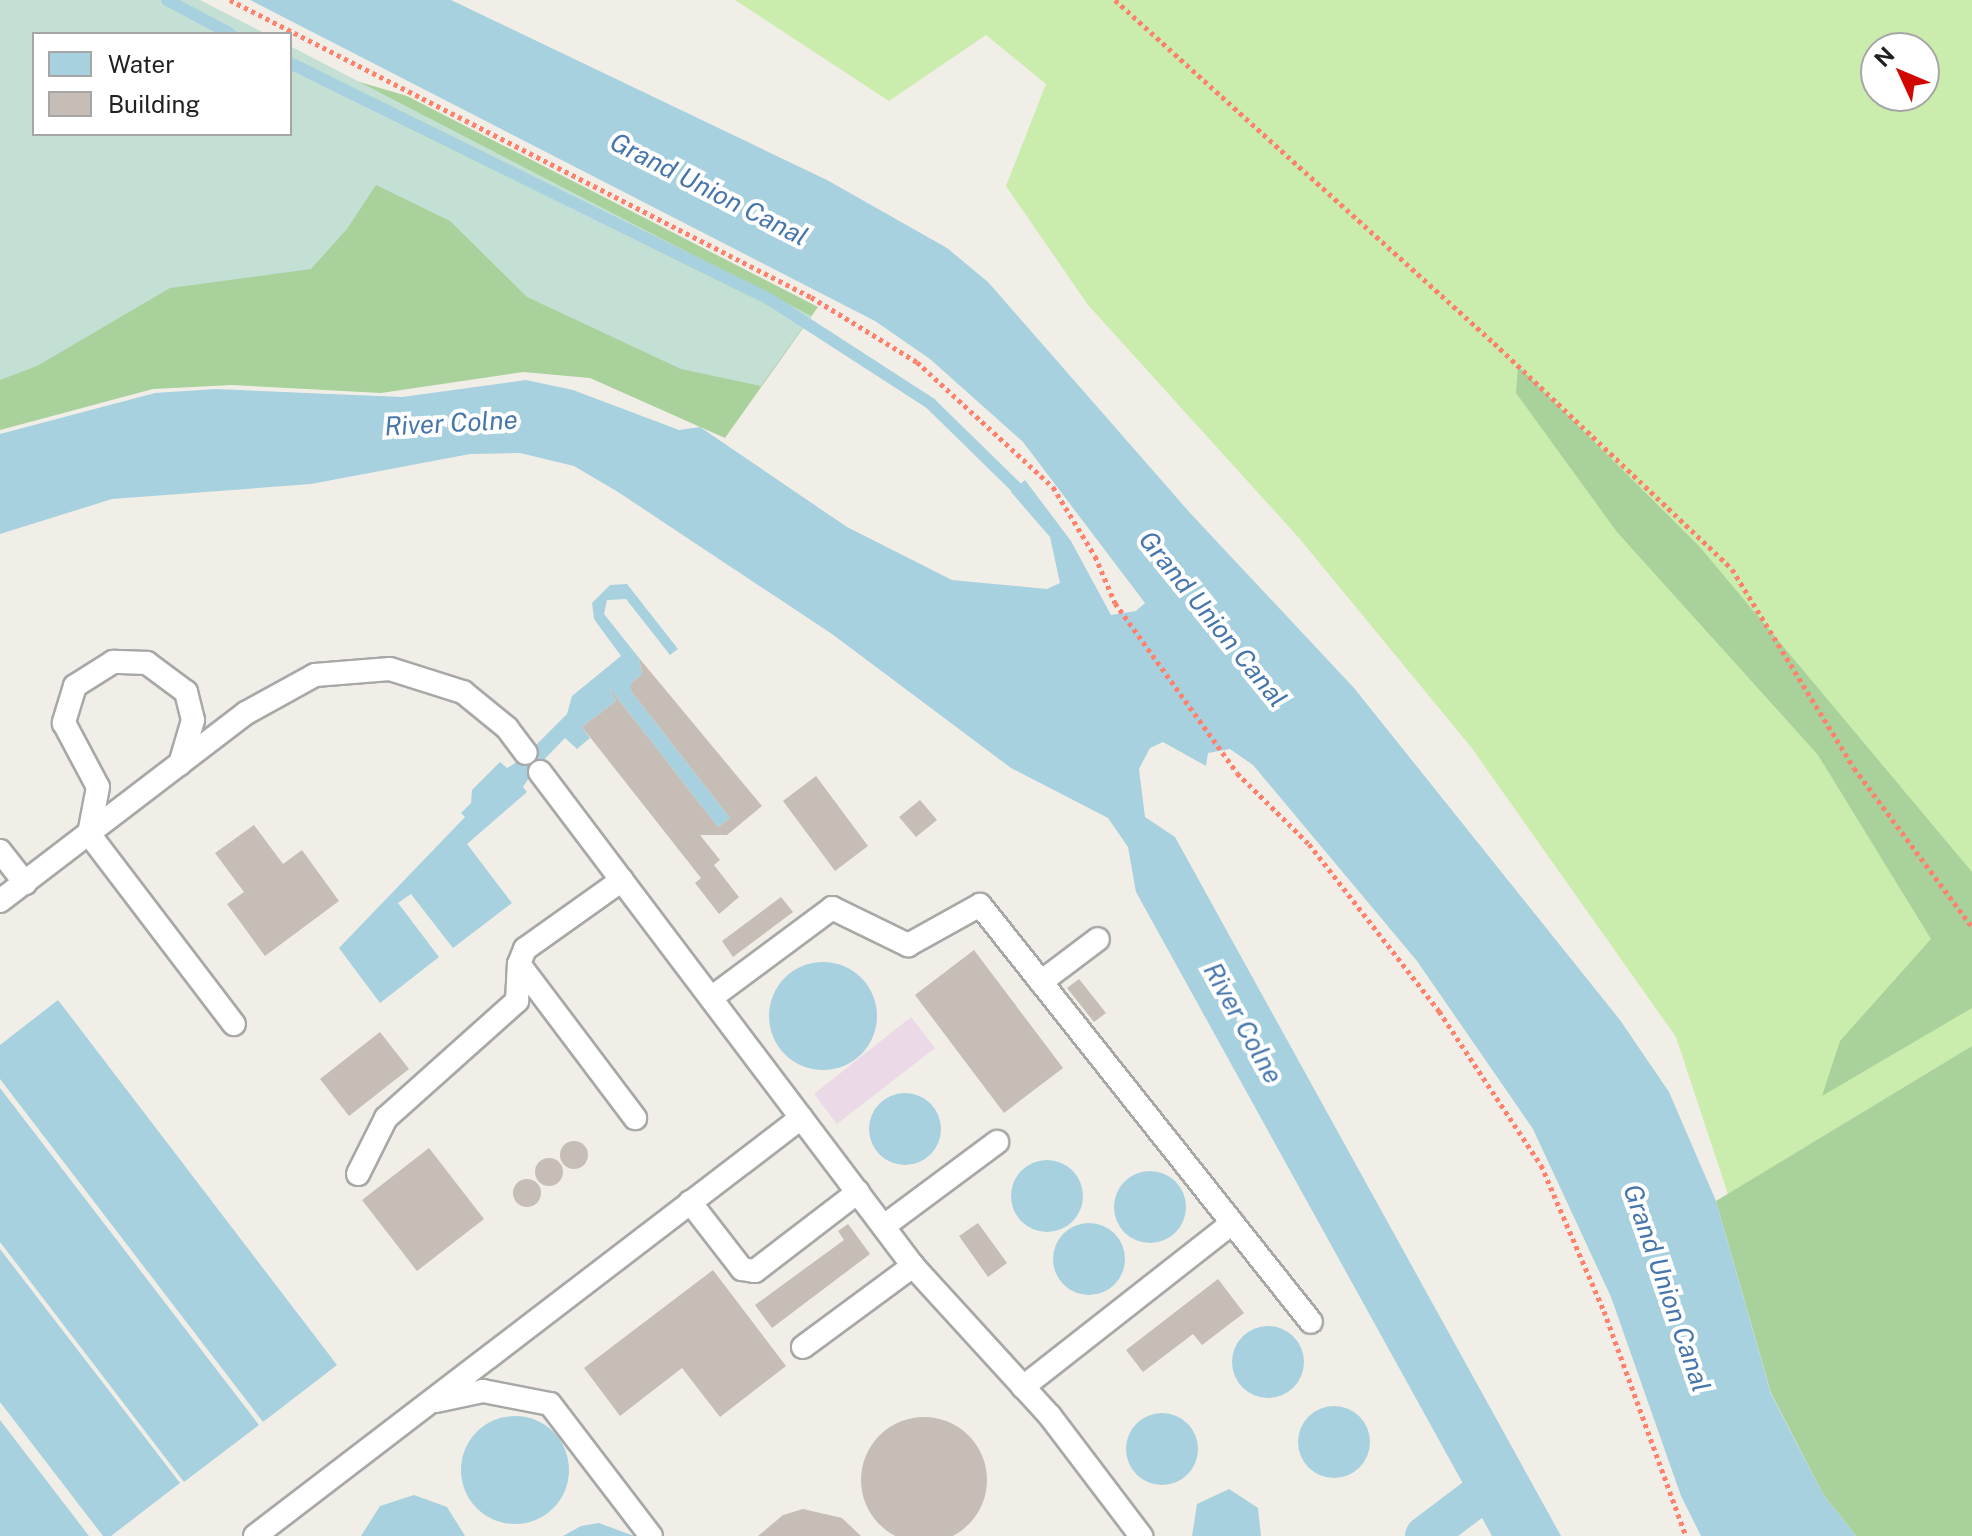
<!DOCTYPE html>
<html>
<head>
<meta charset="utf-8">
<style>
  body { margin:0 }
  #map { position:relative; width:1972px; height:1536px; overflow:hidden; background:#f1eee7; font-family:"Public Sans",sans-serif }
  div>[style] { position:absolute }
  .industrial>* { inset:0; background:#ebd9e7 }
  .grass>* { inset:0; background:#caecad }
  .forest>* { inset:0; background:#a9d19b }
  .wetland>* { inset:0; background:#c4e0d4 }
  .water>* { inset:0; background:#a7d1df }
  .round { border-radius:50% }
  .stream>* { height:12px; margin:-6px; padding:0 6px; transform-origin:6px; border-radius:6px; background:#a7d1df }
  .canal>* { height:40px; margin:-20px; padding:0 20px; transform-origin:20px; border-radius:20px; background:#a7d1df }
  .building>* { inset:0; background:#c6beb6 }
  .path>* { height:5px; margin-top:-2.5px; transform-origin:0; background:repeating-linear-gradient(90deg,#fd816d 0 4px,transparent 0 8px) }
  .roads { filter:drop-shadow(2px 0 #a8a8a8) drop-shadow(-2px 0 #a8a8a8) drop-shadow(0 2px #a8a8a8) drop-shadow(0 -2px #a8a8a8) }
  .service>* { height:22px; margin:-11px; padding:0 11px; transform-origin:11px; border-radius:11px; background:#fff }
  span { translate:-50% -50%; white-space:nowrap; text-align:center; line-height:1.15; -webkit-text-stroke:8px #fff; paint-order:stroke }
  .water-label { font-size:26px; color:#4776ac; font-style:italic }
  .legend { position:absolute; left:32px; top:32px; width:260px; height:104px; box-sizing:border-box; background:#fff; border:2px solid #a6a6a6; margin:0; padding:10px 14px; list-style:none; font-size:24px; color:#212121 }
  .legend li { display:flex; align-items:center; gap:16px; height:40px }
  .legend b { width:40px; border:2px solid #a6a6a6 }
  .north { position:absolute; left:1860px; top:32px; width:80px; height:80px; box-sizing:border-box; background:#fff; border:2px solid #a6a6a6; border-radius:50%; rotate:314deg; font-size:22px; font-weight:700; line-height:32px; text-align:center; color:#212121 }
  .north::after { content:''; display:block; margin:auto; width:28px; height:36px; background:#d20800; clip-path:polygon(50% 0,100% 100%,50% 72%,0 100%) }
</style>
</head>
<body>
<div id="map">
  <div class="industrial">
    <i style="clip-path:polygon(911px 1017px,935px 1048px,837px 1124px,814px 1094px)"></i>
  </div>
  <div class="grass">
    <i style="clip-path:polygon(evenodd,735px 0,1972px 0,1972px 1046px,1728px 1194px,1676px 1037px,1471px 747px,1299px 538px,1088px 305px,1006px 186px,1046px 84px,986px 35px,889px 101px,735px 0,1876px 48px,1924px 48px,1924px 96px,1876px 96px,1876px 48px)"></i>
  </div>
  <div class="forest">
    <i style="clip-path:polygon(343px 77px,407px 96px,818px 307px,725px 438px,590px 378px,523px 372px,381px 393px,232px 385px,153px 389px,0 430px,0 344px,251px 207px)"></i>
    <i style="clip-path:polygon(1518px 366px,1699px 546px,1972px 872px,1972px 1008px,1822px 1096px,1840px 1041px,1931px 939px,1818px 755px,1617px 532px,1516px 393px)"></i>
    <i style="clip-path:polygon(1972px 1046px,1972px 1536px,1856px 1536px,1823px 1494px,1771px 1393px,1716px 1201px)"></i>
  </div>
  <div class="wetland">
    <i style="clip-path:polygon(0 0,200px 0,266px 34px,34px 34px,34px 134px,290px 134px,290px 46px,811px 316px,761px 386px,681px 369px,527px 297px,450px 221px,376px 185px,347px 229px,311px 269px,170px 288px,37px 366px,0 380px)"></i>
  </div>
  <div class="water">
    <i style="clip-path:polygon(250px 0,451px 0,827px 180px,947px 248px,988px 282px,1191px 514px,1354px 688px,1620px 1020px,1669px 1092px,1716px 1201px,1771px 1394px,1823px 1494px,1856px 1536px,1701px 1536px,1681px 1496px,1611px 1297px,1533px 1129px,1417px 961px,1253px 765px,1230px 749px,1208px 753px,1206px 766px,1163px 742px,1150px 748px,1139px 769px,1145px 817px,1175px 837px,1561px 1536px,1492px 1536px,1136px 892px,1128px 847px,1108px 818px,1011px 768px,832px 634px,618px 492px,574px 466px,520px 453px,470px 454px,311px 484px,112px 499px,0 534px,0 434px,155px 393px,216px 389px,402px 397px,526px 380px,573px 390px,679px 430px,700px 427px,847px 527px,952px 580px,1047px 589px,1060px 583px,1050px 537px,1011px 492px,1025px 480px,1071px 541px,1111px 615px,1136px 611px,1145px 603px,1023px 442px,930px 359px,875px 321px)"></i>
    <i style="clip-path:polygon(627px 584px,678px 649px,670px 655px,626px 599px,607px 600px,604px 614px,639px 658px,642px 674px,631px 683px,631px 691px,730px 818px,718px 827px,608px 686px,616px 701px,582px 727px,590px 738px,577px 749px,565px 738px,534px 770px,523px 787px,527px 792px,467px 844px,512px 903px,453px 948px,411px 894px,398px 903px,439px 957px,380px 1003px,339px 948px,465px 817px,461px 813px,471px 803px,472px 790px,500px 762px,507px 768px,522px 759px,567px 714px,572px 696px,621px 656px,594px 619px,592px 603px,610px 585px)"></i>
    <i class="round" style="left:769px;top:962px;width:108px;height:108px"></i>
    <i style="clip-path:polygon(58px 1000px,337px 1365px,263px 1422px,0 1079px,0 1045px)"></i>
    <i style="clip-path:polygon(0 1088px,259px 1425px,184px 1482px,0 1242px)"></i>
    <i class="round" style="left:869px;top:1093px;width:72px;height:72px"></i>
    <i class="round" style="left:1011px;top:1160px;width:72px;height:72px"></i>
    <i class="round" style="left:1114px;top:1171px;width:72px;height:72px"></i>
    <i class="round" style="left:1053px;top:1223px;width:72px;height:72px"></i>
    <i style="clip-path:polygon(0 1249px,180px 1483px,111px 1536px,103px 1536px,0 1402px)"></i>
    <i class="round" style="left:1232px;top:1326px;width:72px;height:72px"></i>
    <i class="round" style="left:1298px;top:1406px;width:72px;height:72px"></i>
    <i class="round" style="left:1126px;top:1413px;width:72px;height:72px"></i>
    <i class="round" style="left:461px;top:1416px;width:108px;height:108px"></i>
    <i style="clip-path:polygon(0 1420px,89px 1536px,0 1536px)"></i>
    <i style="clip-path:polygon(1229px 1489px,1258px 1508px,1261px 1536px,1192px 1536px,1197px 1504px)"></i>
    <i style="clip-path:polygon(414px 1495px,447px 1507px,465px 1536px,361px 1536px,380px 1506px)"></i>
    <i style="clip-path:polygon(599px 1523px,634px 1536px,563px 1536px,581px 1526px)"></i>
  </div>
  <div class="stream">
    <i style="left:167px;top:0;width:72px;rotate:28deg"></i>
    <i style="left:290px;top:63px;width:534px;rotate:26.23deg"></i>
    <i style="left:769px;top:299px;width:193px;rotate:32.9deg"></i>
    <i style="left:931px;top:404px;width:133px;rotate:44.4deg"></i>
  </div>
  <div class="canal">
    <i style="left:1425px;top:1536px;width:93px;rotate:-37.1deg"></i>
  </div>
  <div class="building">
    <i style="clip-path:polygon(639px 658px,762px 806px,727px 835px,700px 835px,720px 860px,714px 865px,739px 897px,719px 914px,695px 883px,701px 878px,582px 727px,616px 701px,608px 686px,718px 827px,730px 818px,631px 691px,631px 683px,642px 674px)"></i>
    <i style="clip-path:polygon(816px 776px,868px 846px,835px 871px,783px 801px)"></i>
    <i style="clip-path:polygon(920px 800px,937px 820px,916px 837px,899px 817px)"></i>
    <i style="clip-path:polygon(254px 825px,283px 864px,302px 850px,339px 901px,265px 956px,227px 904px,244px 892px,215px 853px)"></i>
    <i style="clip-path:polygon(781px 897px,793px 912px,733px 957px,722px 941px)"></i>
    <i style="clip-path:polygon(974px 950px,1063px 1068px,1004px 1113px,915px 995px)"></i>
    <i style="clip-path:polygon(1079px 979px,1106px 1013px,1094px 1022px,1067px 988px)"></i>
    <i style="clip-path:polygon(380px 1032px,409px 1069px,349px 1116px,320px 1079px)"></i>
    <i class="round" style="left:560px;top:1141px;width:28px;height:28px"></i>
    <i style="clip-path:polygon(429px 1148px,484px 1219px,417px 1271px,362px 1200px)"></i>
    <i class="round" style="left:535px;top:1158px;width:28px;height:28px"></i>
    <i class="round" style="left:513px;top:1179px;width:28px;height:28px"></i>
    <i style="clip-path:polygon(978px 1223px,1007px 1263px,988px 1277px,959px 1236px)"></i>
    <i style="clip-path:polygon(848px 1224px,870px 1254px,772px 1328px,755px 1305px,844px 1240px,838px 1231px)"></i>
    <i style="clip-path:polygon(713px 1270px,786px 1366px,720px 1417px,682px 1368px,620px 1416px,584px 1368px)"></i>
    <i style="clip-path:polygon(1218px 1279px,1244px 1313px,1202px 1345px,1193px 1334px,1143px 1372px,1126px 1350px)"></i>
    <i class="round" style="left:861px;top:1417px;width:126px;height:126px"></i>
    <i style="clip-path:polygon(803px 1509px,842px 1518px,861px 1536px,758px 1536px,783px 1515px)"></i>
  </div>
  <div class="path">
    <i style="left:230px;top:0;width:653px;rotate:27.08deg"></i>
    <i style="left:811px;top:297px;width:124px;rotate:31.5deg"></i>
    <i style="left:917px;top:362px;width:185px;rotate:42.6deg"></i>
    <i style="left:1053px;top:487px;width:81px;rotate:58.7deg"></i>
    <i style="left:1095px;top:556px;width:51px;rotate:66.9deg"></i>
    <i style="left:1115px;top:603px;width:209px;rotate:54.3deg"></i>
    <i style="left:1237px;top:773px;width:101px;rotate:44.6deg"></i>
    <i style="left:1309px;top:844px;width:212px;rotate:52.1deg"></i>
    <i style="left:1439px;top:1011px;width:185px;rotate:56.5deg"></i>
    <i style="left:1541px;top:1165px;width:159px;rotate:66.7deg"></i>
    <i style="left:1604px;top:1311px;width:239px;rotate:70deg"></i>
    <i style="left:1115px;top:0;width:511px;rotate:42.15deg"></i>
    <i style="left:1494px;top:343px;width:328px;rotate:43.5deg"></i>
    <i style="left:1732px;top:569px;width:233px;rotate:58.5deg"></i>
    <i style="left:1854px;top:768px;width:198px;rotate:53.4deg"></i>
  </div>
  <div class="roads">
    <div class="service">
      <i style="left:180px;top:764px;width:46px;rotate:-73.5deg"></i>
      <i style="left:193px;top:720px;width:29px;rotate:-104deg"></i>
      <i style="left:186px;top:692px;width:49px;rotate:-143.4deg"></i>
      <i style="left:147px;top:663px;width:34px;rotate:-178deg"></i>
      <i style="left:113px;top:662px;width:45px;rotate:147.7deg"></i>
      <i style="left:75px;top:686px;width:39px;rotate:107deg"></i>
      <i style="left:64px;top:723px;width:72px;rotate:62deg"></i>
      <i style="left:98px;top:787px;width:48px;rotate:100.8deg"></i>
      <i style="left:89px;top:834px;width:239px;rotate:52.7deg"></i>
      <i style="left:540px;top:772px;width:619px;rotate:52.94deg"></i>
      <i style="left:913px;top:1266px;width:203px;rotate:47.6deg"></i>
      <i style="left:1050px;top:1416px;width:151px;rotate:52.8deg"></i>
      <i style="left:0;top:851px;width:41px;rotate:52deg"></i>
      <i style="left:622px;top:880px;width:119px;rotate:144.6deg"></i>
      <i style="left:525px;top:949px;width:16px;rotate:112deg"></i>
      <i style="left:519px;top:964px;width:193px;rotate:53deg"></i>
      <i style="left:0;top:901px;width:310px;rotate:-37.4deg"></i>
      <i style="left:246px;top:713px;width:79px;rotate:-28.8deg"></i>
      <i style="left:315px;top:675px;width:75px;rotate:-4.6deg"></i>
      <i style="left:390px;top:669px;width:77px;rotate:17.5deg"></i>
      <i style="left:463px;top:692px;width:57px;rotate:39.3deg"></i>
      <i style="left:507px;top:728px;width:31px;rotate:53deg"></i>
      <i style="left:1041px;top:982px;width:71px;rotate:-37deg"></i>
      <i style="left:711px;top:998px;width:151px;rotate:-36.6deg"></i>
      <i style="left:832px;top:908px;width:85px;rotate:26deg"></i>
      <i style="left:908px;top:945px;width:82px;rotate:-29.1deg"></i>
      <i style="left:980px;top:905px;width:532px;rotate:51.56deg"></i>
      <i style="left:358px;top:1174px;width:63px;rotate:-63.4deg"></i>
      <i style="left:386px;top:1118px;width:176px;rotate:-41.8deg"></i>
      <i style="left:517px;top:1001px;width:37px;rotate:-87deg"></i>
      <i style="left:690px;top:1202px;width:85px;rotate:52.2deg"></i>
      <i style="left:742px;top:1269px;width:13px;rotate:9deg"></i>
      <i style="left:755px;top:1271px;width:130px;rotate:-37.5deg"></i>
      <i style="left:884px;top:1226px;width:141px;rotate:-36.6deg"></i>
      <i style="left:803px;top:1347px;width:137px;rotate:-36.4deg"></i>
      <i style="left:1023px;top:1387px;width:266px;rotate:-38.1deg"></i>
      <i style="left:436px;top:1401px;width:48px;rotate:-12deg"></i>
      <i style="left:483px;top:1391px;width:68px;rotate:11deg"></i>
      <i style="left:550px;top:1404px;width:166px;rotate:52.6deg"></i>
      <i style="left:255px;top:1536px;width:688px;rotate:-37.44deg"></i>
    </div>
  </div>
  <div class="water-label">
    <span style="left:709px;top:189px;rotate:27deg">Grand Union Canal</span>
    <span style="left:451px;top:423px;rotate:-3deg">River Colne</span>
    <span style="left:1213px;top:619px;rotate:51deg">Grand Union Canal</span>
    <span style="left:1243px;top:1023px;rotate:61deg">River Colne</span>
    <span style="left:1667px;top:1288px;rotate:71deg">Grand Union Canal</span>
  </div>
  <ul class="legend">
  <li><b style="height:22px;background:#a7d1df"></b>Water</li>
  <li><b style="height:22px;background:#c6beb6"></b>Building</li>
  </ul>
  <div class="north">N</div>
</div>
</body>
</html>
